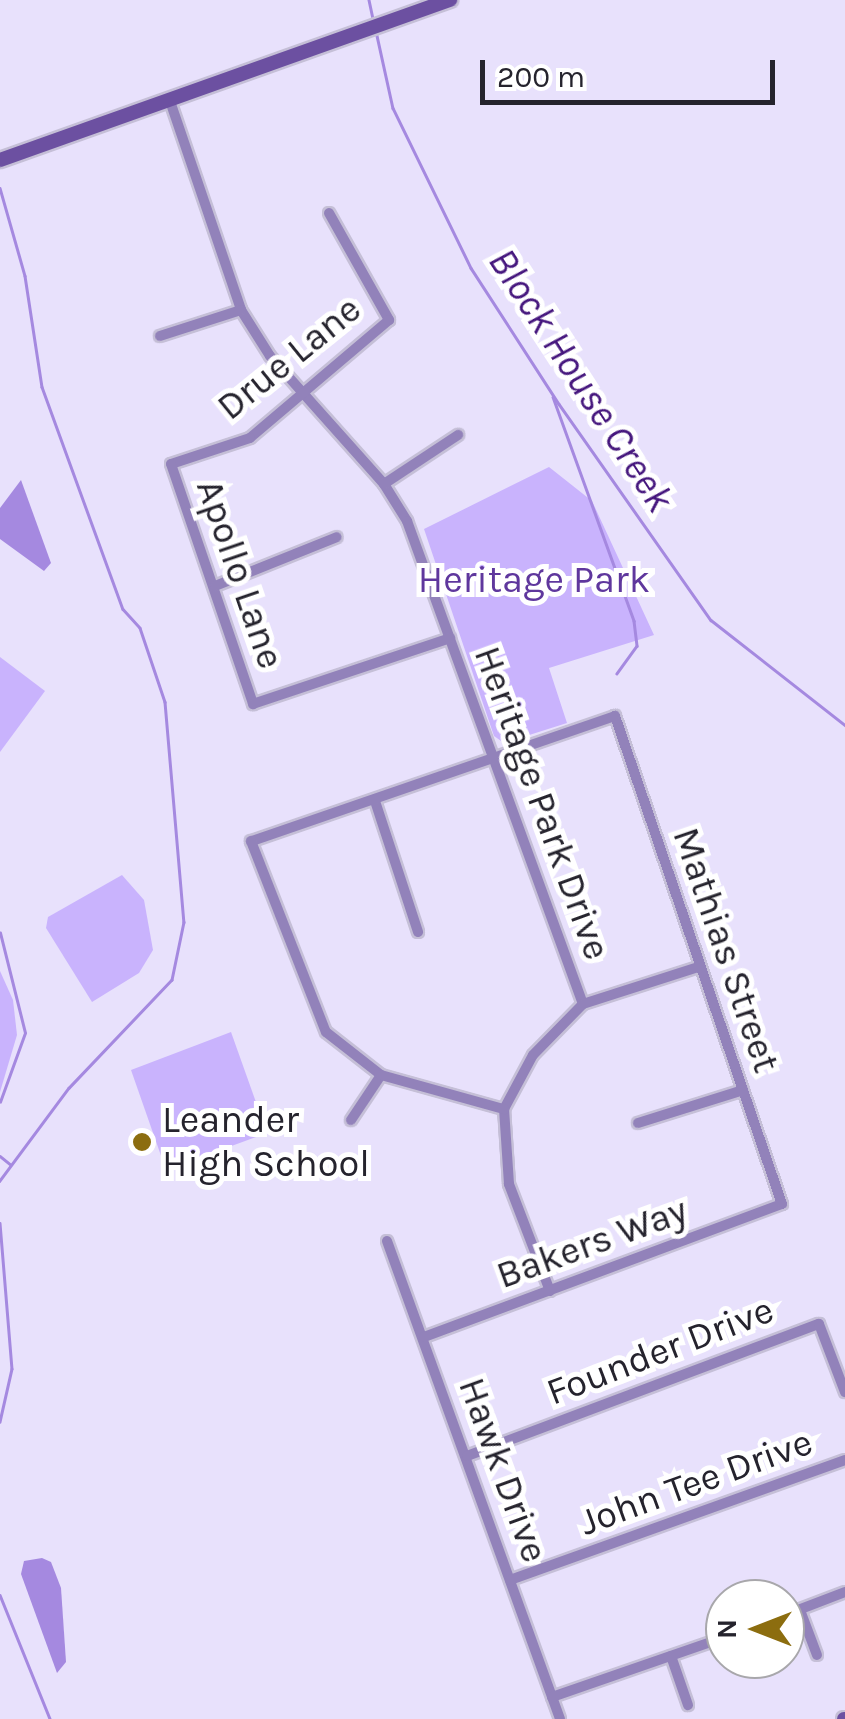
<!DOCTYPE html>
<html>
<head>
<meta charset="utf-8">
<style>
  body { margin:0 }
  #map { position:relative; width:845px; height:1719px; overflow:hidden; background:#e8e1fc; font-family:Karla,sans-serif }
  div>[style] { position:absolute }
  .green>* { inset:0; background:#c9b3fd }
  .water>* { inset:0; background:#a589e0 }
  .stream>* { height:2.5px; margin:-1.25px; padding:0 1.25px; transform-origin:1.25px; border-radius:1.25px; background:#a589e0 }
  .roads { filter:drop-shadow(2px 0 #c5bfd7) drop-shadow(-2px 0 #c5bfd7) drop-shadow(0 2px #c5bfd7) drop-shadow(0 -2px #c5bfd7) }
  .minor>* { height:10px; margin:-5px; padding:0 5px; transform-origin:5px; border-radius:5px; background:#9282ba }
  .secondary>* { height:14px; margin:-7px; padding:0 7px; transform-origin:7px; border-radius:7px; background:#6c50a1 }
  .dots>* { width:28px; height:28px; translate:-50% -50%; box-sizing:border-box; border:5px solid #fff; border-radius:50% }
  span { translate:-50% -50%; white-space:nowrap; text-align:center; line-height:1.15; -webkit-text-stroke:10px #fff; paint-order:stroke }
  .street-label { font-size:38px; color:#25232d }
  .park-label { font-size:38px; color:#5f379d }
  .poi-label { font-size:38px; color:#25232d }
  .left { translate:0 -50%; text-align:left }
  .water-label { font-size:40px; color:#45167d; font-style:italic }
  .north { position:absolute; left:705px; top:1579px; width:100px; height:100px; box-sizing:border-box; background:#fff; border:2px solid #a8a7ab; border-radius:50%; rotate:270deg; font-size:28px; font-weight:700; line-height:40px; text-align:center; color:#25232d }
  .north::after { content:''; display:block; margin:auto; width:35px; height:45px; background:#8c6d0f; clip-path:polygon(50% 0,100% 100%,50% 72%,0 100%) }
  .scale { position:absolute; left:480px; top:60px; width:295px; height:45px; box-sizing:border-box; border:5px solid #25232d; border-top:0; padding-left:12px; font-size:30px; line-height:35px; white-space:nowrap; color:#25232d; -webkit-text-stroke:8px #fff; paint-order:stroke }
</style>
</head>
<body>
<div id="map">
  <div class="green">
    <i style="clip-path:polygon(549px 467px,592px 501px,654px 635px,549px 668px,567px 723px,504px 743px,494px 736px,424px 529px)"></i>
    <i style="clip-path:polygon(0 657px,45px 691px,0 752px)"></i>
    <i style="clip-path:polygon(122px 875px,144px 900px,153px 950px,139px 973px,92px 1002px,46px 928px,48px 917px)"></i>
    <i style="clip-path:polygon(0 971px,13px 1000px,17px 1035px,0 1092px)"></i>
    <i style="clip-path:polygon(231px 1032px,267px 1133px,166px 1170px,131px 1070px)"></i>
  </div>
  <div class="water">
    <i style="clip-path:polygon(21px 480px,51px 563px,44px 571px,0 539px,0 508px)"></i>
    <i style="clip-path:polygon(42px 1558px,51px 1562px,61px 1588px,66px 1662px,57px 1673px,21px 1574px,24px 1561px)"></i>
  </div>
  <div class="stream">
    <i style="left:369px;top:0;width:24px;rotate:78deg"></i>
    <i style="left:376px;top:31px;width:79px;rotate:77.6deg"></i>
    <i style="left:393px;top:108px;width:178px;rotate:64deg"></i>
    <i style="left:471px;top:268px;width:162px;rotate:57.1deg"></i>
    <i style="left:559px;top:404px;width:264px;rotate:54.9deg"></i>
    <i style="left:711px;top:620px;width:170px;rotate:38.1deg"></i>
    <i style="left:0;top:188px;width:91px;rotate:74.1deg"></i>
    <i style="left:25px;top:276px;width:112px;rotate:81.3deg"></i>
    <i style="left:42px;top:387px;width:236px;rotate:70deg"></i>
    <i style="left:123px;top:609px;width:25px;rotate:48deg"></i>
    <i style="left:140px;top:628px;width:78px;rotate:71.3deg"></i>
    <i style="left:165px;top:702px;width:221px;rotate:85.1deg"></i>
    <i style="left:184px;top:922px;width:59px;rotate:101.7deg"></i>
    <i style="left:172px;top:980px;width:149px;rotate:133.6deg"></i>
    <i style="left:69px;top:1088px;width:116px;rotate:126.6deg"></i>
    <i style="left:553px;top:397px;width:238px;rotate:70.1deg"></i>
    <i style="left:634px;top:621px;width:25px;rotate:83deg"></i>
    <i style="left:637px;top:646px;width:34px;rotate:126deg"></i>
    <i style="left:0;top:1102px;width:73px;rotate:-70.1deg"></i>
    <i style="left:25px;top:1033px;width:103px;rotate:-104deg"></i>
    <i style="left:0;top:1156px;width:13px;rotate:39deg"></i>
    <i style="left:0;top:1223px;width:146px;rotate:85.3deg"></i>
    <i style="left:12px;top:1369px;width:54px;rotate:102.8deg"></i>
    <i style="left:0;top:1595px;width:134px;rotate:68deg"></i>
  </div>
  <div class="roads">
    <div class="minor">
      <i style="left:170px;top:101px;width:221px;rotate:71.2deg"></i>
      <i style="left:241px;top:310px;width:54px;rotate:57.8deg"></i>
      <i style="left:270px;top:356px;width:171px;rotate:48.3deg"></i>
      <i style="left:384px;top:484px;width:44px;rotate:58.1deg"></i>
      <i style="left:407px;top:521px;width:514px;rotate:69.98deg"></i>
      <i style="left:329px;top:213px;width:123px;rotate:60.7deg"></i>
      <i style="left:389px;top:320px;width:182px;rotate:139.7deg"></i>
      <i style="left:250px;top:438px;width:83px;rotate:161.8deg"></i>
      <i style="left:171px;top:464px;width:254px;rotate:71.1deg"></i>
      <i style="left:253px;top:704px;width:208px;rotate:-18.5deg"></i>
      <i style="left:160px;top:336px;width:85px;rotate:-17.8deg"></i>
      <i style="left:384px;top:484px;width:89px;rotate:-33.5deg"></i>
      <i style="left:215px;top:586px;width:131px;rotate:-21.9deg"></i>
      <i style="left:375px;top:801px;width:138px;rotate:71.8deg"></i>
      <i style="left:351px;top:1120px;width:54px;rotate:-56.3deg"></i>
      <i style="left:638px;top:1123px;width:110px;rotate:-17.4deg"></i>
      <i style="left:387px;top:1241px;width:508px;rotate:70.1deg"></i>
      <i style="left:550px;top:1291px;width:115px;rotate:-111deg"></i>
      <i style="left:509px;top:1184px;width:75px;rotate:-93.8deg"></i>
      <i style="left:504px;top:1109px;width:61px;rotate:-61.8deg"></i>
      <i style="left:533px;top:1055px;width:71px;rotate:-45.6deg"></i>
      <i style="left:583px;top:1004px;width:121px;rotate:-17.8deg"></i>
      <i style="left:424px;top:1337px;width:382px;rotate:-20.4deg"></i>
      <i style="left:782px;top:1204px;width:516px;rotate:-108.89deg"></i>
      <i style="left:615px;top:716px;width:385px;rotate:161deg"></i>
      <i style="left:251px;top:841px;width:205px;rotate:68.6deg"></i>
      <i style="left:326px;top:1032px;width:70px;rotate:38deg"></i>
      <i style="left:381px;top:1075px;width:128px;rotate:15.5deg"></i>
      <i style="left:467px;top:1456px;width:376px;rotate:-20.6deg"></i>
      <i style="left:819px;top:1324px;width:73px;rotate:69.1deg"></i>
      <i style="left:510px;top:1580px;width:356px;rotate:-19.7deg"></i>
      <i style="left:800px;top:1610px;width:48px;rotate:69.3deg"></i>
      <i style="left:785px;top:1615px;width:64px;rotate:-21deg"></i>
      <i style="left:671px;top:1656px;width:52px;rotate:70.9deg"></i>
      <i style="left:552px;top:1697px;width:183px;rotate:-19.1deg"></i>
    </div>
    <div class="secondary">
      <i style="left:0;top:160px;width:478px;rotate:-19.6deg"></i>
      <i style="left:844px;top:1719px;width:1px"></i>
    </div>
  </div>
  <div class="dots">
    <i style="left:142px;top:1142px;background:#8c6d0f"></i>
  </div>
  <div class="street-label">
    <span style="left:289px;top:358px;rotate:-39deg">Drue Lane</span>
    <span style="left:240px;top:574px;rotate:71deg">Apollo Lane</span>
    <span style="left:542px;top:803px;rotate:70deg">Heritage Park Drive</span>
    <span style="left:726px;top:950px;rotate:71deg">Mathias Street</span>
    <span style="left:592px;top:1243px;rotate:-20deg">Bakers Way</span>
    <span style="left:660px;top:1351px;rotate:-21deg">Founder Drive</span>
    <span style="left:503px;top:1470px;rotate:70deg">Hawk Drive</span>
    <span style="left:696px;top:1482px;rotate:-20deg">John Tee Drive</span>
  </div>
  <div class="park-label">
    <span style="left:534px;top:580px">Heritage Park</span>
  </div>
  <div class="poi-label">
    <span class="left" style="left:162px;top:1142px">Leander<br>High School</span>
  </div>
  <div class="water-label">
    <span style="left:581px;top:380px;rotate:57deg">Block House Creek</span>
  </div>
  <div class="north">N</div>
  <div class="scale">200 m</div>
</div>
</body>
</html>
